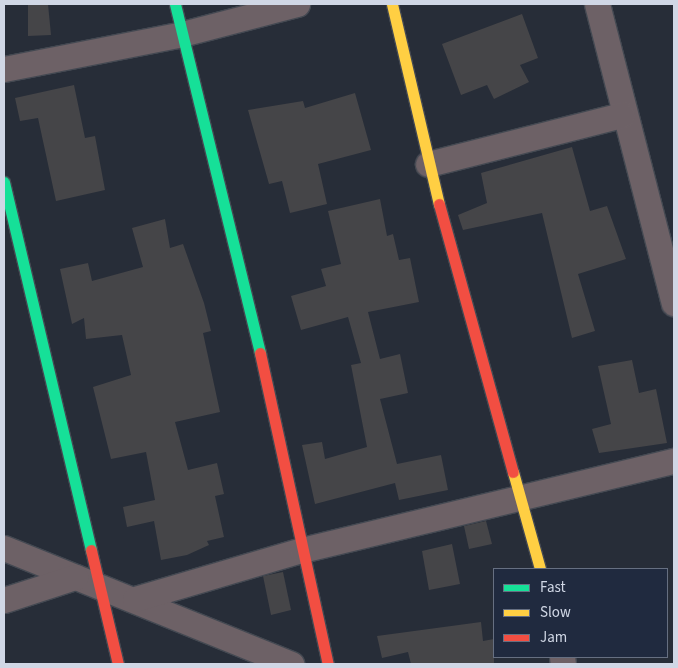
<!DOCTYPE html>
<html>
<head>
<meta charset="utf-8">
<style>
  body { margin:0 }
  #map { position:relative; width:678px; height:668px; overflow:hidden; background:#272d38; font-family:"Source Sans 3",sans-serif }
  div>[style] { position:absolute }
  .building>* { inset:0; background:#454548 }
  .roads { filter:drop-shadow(1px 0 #444952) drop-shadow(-1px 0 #444952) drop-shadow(0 1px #444952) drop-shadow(0 -1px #444952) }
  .street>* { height:25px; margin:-12.5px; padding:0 12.5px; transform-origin:12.5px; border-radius:12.5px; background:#6d6166 }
  .fast>* { height:11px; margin:-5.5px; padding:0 5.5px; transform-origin:5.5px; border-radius:5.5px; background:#16e098 }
  .slow>* { height:11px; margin:-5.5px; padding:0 5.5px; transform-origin:5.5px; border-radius:5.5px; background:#ffcf43 }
  .jam>* { height:11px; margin:-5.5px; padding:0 5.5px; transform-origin:5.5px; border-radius:5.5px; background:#f24e42 }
  span { translate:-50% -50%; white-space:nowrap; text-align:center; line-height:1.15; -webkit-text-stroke:4px #202a3f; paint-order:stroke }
  .frame { position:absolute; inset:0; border:5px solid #d0d7e5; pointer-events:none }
  .legend { position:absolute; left:493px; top:568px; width:175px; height:90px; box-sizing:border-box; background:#202a3f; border:1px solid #666f81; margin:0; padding:6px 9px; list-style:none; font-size:15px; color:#d0d7e5 }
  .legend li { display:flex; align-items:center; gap:10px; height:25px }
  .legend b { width:25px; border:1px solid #666f81 }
</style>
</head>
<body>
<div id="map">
  <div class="building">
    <i style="clip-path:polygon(28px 4px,48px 4px,51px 35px,28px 36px)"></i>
    <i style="clip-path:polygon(522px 14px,538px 58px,520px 65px,529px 82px,494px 99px,487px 85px,461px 95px,442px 44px)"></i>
    <i style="clip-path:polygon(74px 85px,85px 138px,95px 136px,105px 190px,56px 201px,38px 118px,20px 121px,15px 98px)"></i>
    <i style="clip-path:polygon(355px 93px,371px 150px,318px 164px,327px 204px,290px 213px,282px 181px,269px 184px,248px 110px,303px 101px,305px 108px)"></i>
    <i style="clip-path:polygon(572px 147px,590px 211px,607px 206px,626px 259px,578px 274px,595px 331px,572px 338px,542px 213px,463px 230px,458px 215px,487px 203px,481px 173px)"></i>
    <i style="clip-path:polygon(380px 199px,387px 236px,393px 234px,399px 260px,410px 258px,419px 302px,368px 312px,380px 359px,400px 354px,408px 393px,380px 399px,397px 464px,441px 455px,448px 490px,399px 500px,395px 483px,315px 504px,302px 445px,322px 442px,325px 459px,367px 447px,351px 365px,361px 363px,348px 317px,301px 330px,291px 296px,326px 286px,321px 269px,341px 264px,328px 211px)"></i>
    <i style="clip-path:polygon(165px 219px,170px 248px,183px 244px,204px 303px,211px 331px,203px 333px,220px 412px,175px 422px,188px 470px,217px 463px,224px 494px,215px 496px,224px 537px,207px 541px,209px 545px,187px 555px,161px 560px,154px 521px,127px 527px,123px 507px,155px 500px,146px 452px,111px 459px,93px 387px,131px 375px,122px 335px,86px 339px,84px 318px,72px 324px,60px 269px,88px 263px,92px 281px,143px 267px,132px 228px)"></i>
    <i style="clip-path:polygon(632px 360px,639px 393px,656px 389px,667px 443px,599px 453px,592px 429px,611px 424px,598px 366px)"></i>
    <i style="clip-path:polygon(486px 521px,492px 544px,469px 549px,464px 526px)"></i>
    <i style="clip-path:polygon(452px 544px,460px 584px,429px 590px,422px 551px)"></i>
    <i style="clip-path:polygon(283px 572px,291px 610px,271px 615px,263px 576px)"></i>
    <i style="clip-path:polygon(481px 622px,483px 641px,494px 639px,494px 664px,411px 664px,408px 652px,382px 658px,377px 636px)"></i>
  </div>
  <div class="roads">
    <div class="street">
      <i style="left:597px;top:4px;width:309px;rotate:75.6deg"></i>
      <i style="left:4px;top:69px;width:181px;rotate:-11.1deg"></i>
      <i style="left:182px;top:34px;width:119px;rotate:-14.6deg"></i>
      <i style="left:428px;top:164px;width:200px;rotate:-14.2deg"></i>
      <i style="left:4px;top:548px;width:310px;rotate:22deg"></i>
      <i style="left:135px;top:599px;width:174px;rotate:-16.4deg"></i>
      <i style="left:302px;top:550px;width:382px;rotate:-13.5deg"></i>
      <i style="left:4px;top:600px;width:75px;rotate:-17.9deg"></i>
      <i style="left:562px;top:657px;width:7px;rotate:82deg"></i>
    </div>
    <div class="fast">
      <i style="left:175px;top:4px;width:359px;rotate:76.3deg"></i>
      <i style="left:4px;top:182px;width:378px;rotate:76.7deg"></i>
    </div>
    <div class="slow">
      <i style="left:392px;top:4px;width:205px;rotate:76.8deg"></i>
      <i style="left:513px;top:472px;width:101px;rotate:74.4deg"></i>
    </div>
    <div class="jam">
      <i style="left:439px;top:204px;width:278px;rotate:74.6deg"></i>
      <i style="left:260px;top:353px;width:318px;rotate:77.7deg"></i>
      <i style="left:91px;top:550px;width:117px;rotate:76.7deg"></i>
    </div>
  </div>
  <div class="frame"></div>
  <ul class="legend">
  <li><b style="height:6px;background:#16e098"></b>Fast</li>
  <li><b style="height:6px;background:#ffcf43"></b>Slow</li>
  <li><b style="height:6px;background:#f24e42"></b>Jam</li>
  </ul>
</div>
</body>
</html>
